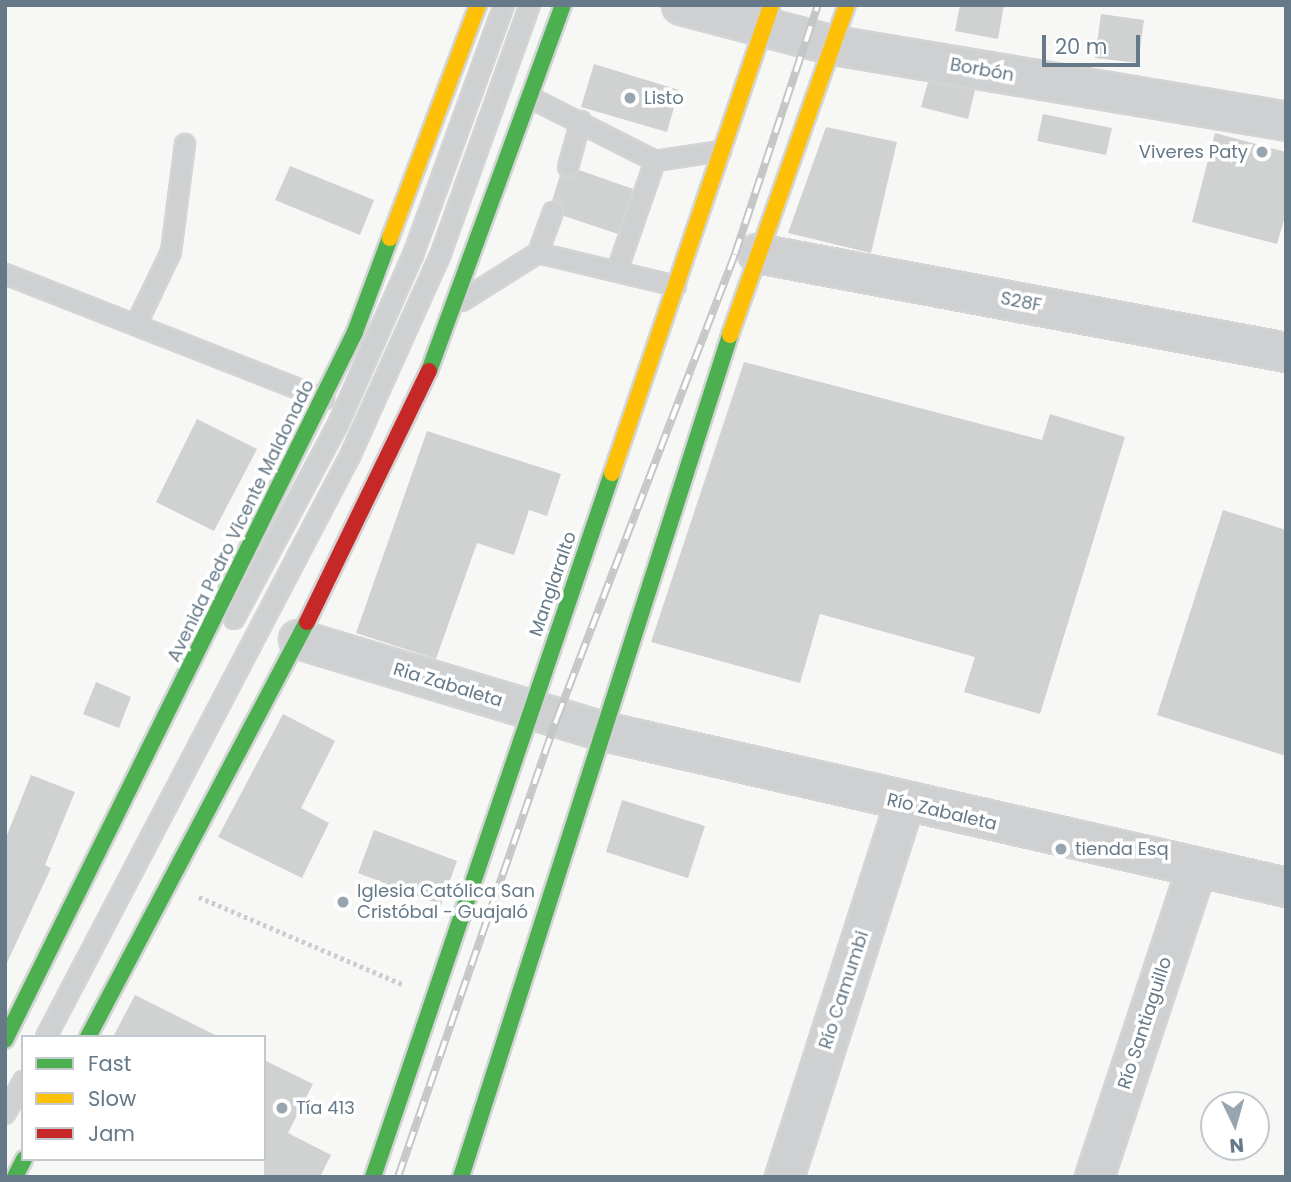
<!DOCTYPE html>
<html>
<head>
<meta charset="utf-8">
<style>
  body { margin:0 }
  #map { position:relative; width:1291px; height:1182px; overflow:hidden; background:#f7f7f6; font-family:Poppins,sans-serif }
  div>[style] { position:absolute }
  .building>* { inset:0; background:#d0d2d2 }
  .path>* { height:4.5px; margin-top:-2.25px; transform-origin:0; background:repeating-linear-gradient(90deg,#cccdce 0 3.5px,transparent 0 7px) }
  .roads { filter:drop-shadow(2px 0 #d3d5d5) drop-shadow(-2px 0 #d3d5d5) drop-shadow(0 2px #d3d5d5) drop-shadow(0 -2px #d3d5d5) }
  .lane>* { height:18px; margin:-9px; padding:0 9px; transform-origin:9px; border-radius:9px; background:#cfd0d1 }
  .street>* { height:37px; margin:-18.5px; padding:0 18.5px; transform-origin:18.5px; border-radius:18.5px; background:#cfd0d1 }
  .fast>* { height:16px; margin:-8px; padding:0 8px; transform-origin:8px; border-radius:8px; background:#4caf50 }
  .slow>* { height:16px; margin:-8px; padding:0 8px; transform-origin:8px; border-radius:8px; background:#ffc107 }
  .jam>* { height:16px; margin:-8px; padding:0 8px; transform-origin:8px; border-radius:8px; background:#c62828 }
  .rail>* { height:8px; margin-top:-4px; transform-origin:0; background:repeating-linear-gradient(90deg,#fff 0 16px,#c4c6c7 0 32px); box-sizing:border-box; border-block:2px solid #c4c6c7 }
  .dots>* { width:19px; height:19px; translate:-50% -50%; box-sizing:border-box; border:4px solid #fff; border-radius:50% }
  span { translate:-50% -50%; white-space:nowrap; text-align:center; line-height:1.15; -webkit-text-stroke:7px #fff; paint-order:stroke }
  .street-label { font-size:18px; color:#657988 }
  .poi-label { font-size:18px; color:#657988 }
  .left { translate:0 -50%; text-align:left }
  .right { translate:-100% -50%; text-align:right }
  .frame { position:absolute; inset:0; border:7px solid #657988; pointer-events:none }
  .legend { position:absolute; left:21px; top:1035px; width:245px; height:126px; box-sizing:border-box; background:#fff; border:2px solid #c1c9cf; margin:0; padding:9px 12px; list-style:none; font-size:21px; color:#657988 }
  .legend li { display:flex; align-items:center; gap:14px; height:35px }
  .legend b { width:35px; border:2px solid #c1c9cf }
  .north { position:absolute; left:1200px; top:1091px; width:70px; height:70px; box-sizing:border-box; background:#fff; border:2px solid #c1c9cf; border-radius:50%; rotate:175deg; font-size:19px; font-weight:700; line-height:28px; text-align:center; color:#657988 }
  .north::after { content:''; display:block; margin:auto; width:24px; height:32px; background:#98a5ae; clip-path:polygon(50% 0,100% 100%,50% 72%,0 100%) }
  .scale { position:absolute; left:1042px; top:35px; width:98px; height:32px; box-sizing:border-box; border:4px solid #657988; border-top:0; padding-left:9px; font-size:21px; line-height:24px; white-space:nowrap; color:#657988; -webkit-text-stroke:5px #fff; paint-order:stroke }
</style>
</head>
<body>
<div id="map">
  <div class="building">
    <i style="clip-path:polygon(960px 5px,1004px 5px,998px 39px,955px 31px)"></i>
    <i style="clip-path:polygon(1101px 14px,1144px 20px,1138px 63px,1095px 58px)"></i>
    <i style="clip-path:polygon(594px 64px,679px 90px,667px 132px,581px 107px)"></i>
    <i style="clip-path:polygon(928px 82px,975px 90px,968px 119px,921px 107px)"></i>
    <i style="clip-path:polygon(1043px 114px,1112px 128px,1106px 155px,1037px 141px)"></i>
    <i style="clip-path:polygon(826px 127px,897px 142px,871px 253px,788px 233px)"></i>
    <i style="clip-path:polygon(1215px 133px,1286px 152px,1286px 213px,1277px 244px,1192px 222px)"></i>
    <i style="clip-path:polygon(290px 166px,374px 200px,360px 235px,275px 200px)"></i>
    <i style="clip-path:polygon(579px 170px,633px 189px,618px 234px,564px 216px,562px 205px,552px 201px,560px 175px,571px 178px)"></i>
    <i style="clip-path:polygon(744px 362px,1042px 440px,1050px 414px,1125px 437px,1040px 714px,964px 692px,975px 657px,820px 614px,800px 683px,651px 642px)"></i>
    <i style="clip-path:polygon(197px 419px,257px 449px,214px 531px,156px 502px)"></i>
    <i style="clip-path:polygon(427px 431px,561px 474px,547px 516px,529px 510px,514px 555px,477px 543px,436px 659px,356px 633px)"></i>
    <i style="clip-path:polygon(1223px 510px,1286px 530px,1286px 756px,1157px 715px)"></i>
    <i style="clip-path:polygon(96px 682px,131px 697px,119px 728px,83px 714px)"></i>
    <i style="clip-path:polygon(283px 714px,335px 741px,301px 808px,329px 823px,302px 878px,218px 837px)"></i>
    <i style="clip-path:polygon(31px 775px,75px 792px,45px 865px,51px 868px,5px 967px,5px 840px)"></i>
    <i style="clip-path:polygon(622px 800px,705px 826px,688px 878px,606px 852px)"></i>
    <i style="clip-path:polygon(374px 830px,457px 861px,441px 905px,358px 873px)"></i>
    <i style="clip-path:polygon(135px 995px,219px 1037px,113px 1037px)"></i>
    <i style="clip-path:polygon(264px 1060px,313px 1084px,288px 1133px,331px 1155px,320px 1177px,264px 1177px)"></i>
  </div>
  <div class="path">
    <i style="left:199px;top:897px;width:223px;rotate:23.2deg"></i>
  </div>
  <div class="roads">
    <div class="lane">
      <i style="left:533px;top:99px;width:137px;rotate:26.9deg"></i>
      <i style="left:655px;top:161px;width:67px;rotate:-8.6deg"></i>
      <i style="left:568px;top:167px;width:48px;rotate:-74.2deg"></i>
      <i style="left:538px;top:253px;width:142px;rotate:13.4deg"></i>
      <i style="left:618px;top:268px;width:113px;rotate:-70.9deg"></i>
      <i style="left:5px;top:274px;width:343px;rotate:21.4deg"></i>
      <i style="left:462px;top:301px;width:90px;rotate:-32.3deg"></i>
      <i style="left:538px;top:253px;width:44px;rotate:-69.9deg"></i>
      <i style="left:136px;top:325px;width:81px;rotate:-64.4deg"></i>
      <i style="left:171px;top:252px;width:109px;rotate:-82.6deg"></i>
      <i style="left:234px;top:619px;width:223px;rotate:-61.9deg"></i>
      <i style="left:339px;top:422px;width:183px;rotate:-66.1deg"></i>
      <i style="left:413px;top:255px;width:266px;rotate:-70deg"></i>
      <i style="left:46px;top:1037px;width:656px;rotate:-62.38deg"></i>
      <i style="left:350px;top:456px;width:219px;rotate:-65.8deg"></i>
      <i style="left:440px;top:256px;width:267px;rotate:-70.3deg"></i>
      <i style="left:5px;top:1114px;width:38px;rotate:-61deg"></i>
    </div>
    <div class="street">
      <i style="left:681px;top:5px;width:158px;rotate:14.7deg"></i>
      <i style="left:834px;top:45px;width:458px;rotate:9.5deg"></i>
      <i style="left:757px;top:253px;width:538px;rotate:10.6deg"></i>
      <i style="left:298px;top:639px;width:314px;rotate:16.8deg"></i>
      <i style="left:599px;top:730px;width:705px;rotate:12.87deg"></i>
      <i style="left:784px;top:1177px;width:393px;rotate:-72.2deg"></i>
      <i style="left:1094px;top:1177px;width:324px;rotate:-71.7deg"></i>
    </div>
    <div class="fast">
      <i style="left:429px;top:371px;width:390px;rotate:-69.9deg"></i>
      <i style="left:88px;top:1037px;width:469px;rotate:-62.2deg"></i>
      <i style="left:5px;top:1040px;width:790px;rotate:-63.69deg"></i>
      <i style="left:355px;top:332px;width:100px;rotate:-69.6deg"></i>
      <i style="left:15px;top:1177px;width:20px;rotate:-63deg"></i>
      <i style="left:373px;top:1177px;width:743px;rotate:-71.25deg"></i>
      <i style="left:461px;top:1177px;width:884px;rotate:-72.28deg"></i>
    </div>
    <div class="slow">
      <i style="left:390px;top:238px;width:249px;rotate:-69.3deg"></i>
      <i style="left:730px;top:335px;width:350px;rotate:-70.5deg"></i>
      <i style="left:612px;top:473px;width:494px;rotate:-71.2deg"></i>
    </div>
    <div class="jam">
      <i style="left:307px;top:622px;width:279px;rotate:-64.1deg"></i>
    </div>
  </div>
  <div class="rail">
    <i style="left:398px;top:1177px;width:486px;rotate:-70.9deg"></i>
    <i style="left:557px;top:718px;width:497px;rotate:-69deg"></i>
    <i style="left:735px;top:254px;width:262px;rotate:-71.6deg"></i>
  </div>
  <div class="dots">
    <i style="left:630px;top:98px;background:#98a5ae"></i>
    <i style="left:1262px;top:152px;background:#98a5ae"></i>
    <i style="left:1061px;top:849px;background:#98a5ae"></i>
    <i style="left:343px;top:902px;background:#98a5ae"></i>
    <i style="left:282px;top:1108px;background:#98a5ae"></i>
  </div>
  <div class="street-label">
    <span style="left:982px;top:70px;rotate:10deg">Borbón</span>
    <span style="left:1021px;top:302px;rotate:11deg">S28F</span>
    <span style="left:241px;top:521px;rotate:-64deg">Avenida Pedro Vicente Maldonado</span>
    <span style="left:553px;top:584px;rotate:-71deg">Manglaralto</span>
    <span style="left:448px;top:685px;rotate:17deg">Ria Zabaleta</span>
    <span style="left:942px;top:812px;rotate:13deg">Río Zabaleta</span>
    <span style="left:844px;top:990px;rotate:-72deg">Río Camumbi</span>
    <span style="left:1145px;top:1023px;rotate:-72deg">Río Santiaguillo</span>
  </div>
  <div class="poi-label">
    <span class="left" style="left:644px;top:98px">Listo</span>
    <span class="right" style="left:1248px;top:152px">Viveres Paty</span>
    <span class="left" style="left:1075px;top:849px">tienda Esq</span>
    <span class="left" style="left:357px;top:902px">Iglesia Católica San<br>Cristóbal - Guajaló</span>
    <span class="left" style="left:296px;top:1108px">Tía 413</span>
  </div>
  <div class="frame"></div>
  <ul class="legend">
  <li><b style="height:9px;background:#4caf50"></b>Fast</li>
  <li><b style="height:9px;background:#ffc107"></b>Slow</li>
  <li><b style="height:9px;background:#c62828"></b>Jam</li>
  </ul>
  <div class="north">N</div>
  <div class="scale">20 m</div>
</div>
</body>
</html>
